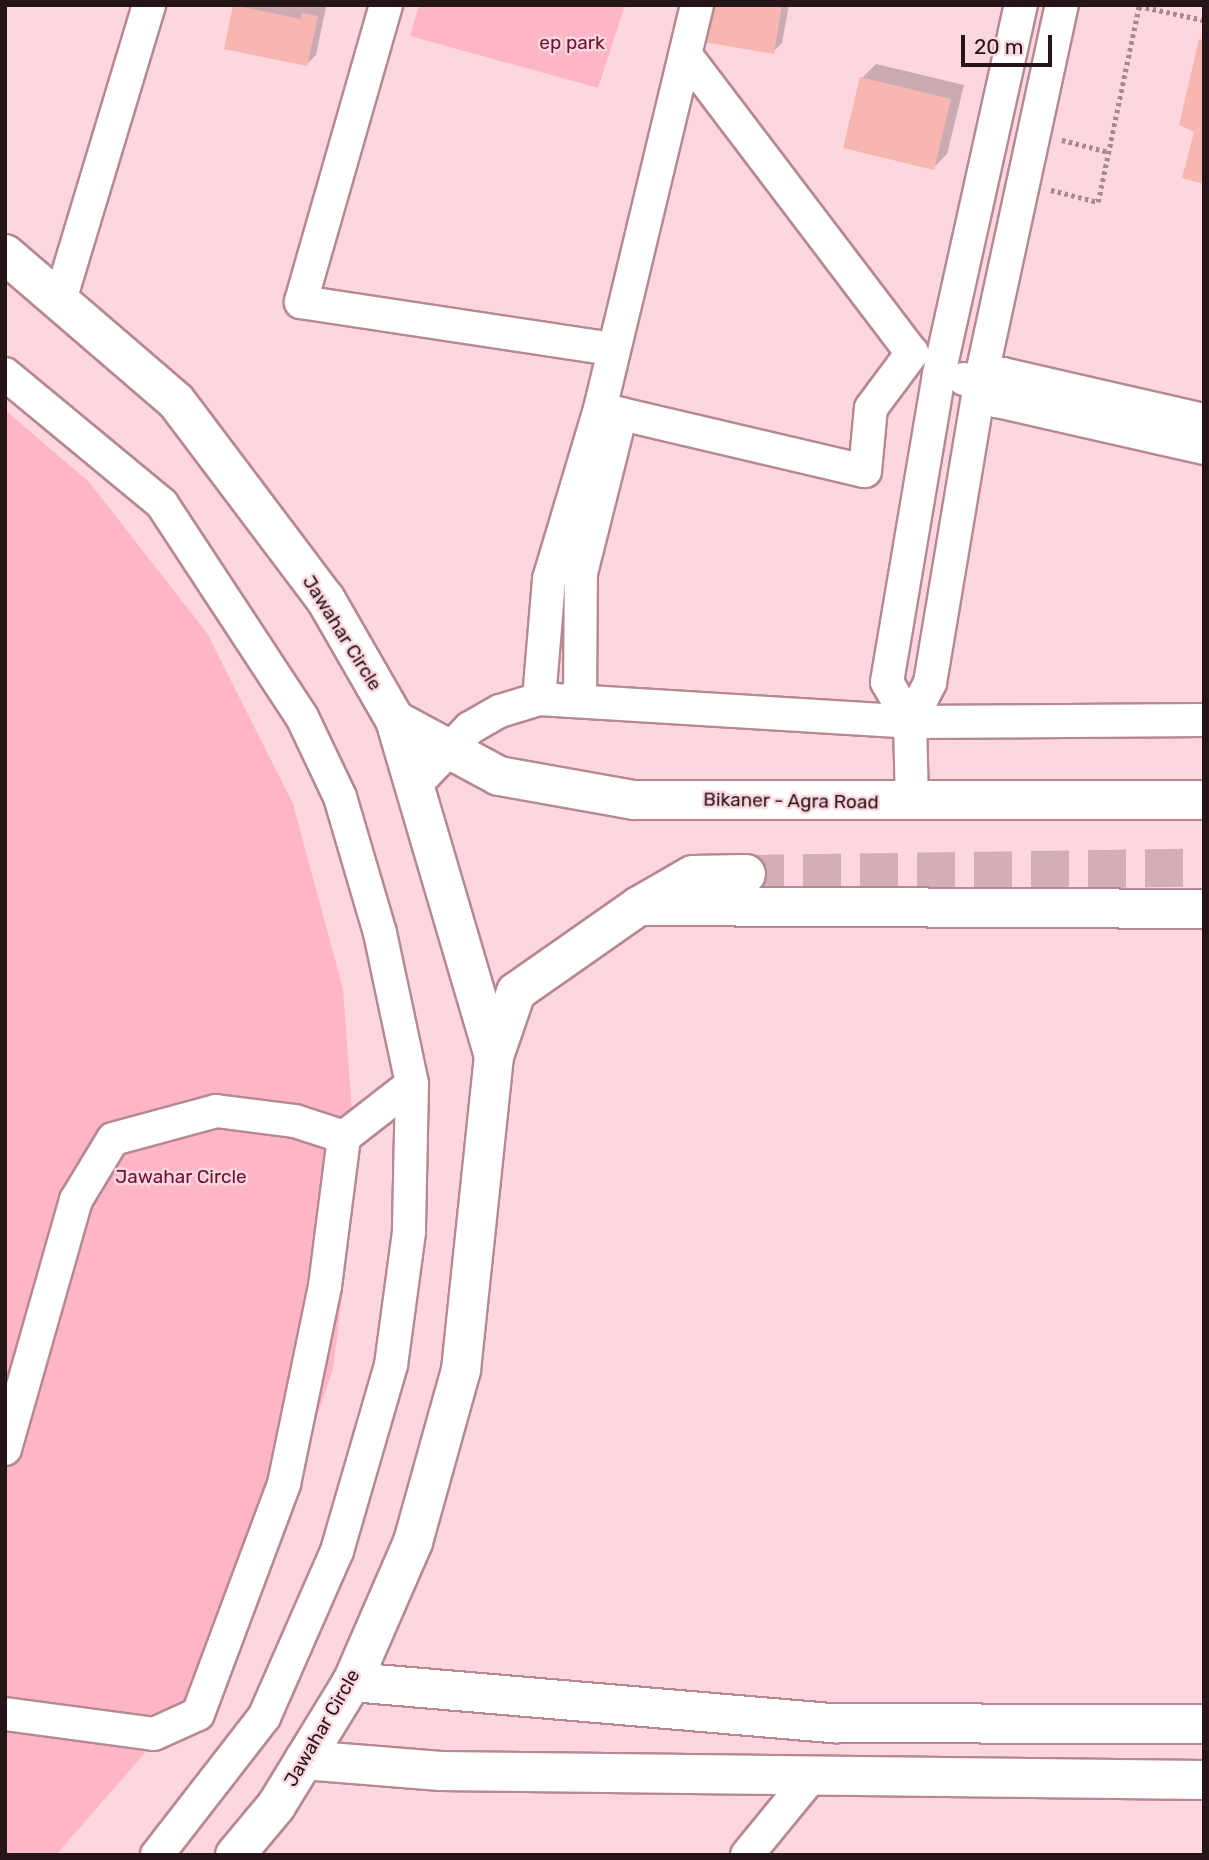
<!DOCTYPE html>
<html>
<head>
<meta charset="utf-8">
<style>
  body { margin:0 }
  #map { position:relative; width:1209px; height:1860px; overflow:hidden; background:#fdd6de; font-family:Rubik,sans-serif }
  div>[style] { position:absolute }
  .green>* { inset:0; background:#feb6c6 }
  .shadow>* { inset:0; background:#0003 }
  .building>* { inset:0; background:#f8b6b1 }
  .major-tunnel>* { height:38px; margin-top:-19px; transform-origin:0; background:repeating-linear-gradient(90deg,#d2afb6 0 38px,transparent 0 57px) }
  .path>* { height:4.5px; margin-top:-2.25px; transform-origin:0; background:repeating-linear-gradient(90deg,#a6888e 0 3.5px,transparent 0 7px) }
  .roads { filter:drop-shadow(2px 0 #b68992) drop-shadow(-2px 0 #b68992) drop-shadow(0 2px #b68992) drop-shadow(0 -2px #b68992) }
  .minor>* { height:32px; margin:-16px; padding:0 16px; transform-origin:16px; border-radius:16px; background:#fff }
  .major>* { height:38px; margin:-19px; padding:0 19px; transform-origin:19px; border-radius:19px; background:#fff }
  span { translate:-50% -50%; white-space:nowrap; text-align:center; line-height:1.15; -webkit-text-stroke:5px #fdd6de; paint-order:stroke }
  .park-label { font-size:19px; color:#6c0f33 }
  .street-label { font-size:19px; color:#251418 }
  .frame { position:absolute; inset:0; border:7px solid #251418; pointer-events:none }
  .scale { position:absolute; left:961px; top:35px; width:91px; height:32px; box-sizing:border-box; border:4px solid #251418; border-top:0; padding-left:9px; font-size:21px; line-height:24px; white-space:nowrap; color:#251418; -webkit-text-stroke:5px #fdd6de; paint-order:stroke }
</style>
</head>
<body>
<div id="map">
  <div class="green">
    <i style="clip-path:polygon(419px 5px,625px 5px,598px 88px,410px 36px)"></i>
    <i style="clip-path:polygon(5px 410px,89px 482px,207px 633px,293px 804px,343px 989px,357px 1179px,333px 1369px,272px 1550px,177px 1716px,56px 1855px,5px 1855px)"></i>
  </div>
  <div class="shadow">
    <i style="clip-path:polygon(285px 5px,326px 7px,316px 55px,307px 64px,234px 6px)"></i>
    <i style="clip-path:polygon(705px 5px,789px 5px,782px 43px,773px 52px)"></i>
    <i style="clip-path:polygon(876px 64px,964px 85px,947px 154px,933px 168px,862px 78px)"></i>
  </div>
  <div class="building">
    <i style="clip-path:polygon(233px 5px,301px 19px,302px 13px,318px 16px,307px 66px,224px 49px)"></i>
    <i style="clip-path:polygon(703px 5px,782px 5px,774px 54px,697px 41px)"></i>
    <i style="clip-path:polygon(1199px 39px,1204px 40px,1204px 184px,1182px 178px,1194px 132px,1179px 125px)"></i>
    <i style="clip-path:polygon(860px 77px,951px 99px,934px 170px,843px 148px)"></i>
  </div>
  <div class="major-tunnel">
    <i style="left:746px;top:874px;width:458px;rotate:-0.8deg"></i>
  </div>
  <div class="path">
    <i style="left:1139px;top:6px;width:66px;rotate:12.2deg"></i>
    <i style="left:1062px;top:140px;width:49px;rotate:14.3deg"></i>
    <i style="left:1051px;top:190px;width:49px;rotate:14.3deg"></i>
    <i style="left:1098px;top:202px;width:201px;rotate:-78.2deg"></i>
  </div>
  <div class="roads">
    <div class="minor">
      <i style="left:386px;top:5px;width:309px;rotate:106deg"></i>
      <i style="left:301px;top:302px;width:316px;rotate:8.6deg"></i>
      <i style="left:60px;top:300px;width:308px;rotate:-73.2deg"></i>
      <i style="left:5px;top:374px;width:204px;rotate:39.6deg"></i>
      <i style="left:162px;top:504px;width:255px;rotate:56.7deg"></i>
      <i style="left:302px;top:717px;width:89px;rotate:64.6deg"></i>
      <i style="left:340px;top:797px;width:142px;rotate:73.6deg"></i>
      <i style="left:380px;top:933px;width:154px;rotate:78deg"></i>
      <i style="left:412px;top:1084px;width:148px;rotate:91.2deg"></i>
      <i style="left:409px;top:1232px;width:134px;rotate:97.7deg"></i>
      <i style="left:391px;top:1365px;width:194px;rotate:106.2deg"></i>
      <i style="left:337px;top:1551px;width:181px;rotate:113.7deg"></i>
      <i style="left:264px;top:1717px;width:175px;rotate:127.8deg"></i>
      <i style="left:964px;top:379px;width:16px;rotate:14deg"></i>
      <i style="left:980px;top:383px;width:25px;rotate:-21deg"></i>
      <i style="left:1003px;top:374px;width:206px;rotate:12.9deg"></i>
      <i style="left:980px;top:383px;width:25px;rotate:47deg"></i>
      <i style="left:997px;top:401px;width:212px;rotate:12.8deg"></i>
      <i style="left:600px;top:409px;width:272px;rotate:13.2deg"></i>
      <i style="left:865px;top:471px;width:63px;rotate:-84.6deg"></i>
      <i style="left:871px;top:408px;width:69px;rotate:-53.3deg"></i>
      <i style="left:912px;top:353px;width:375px;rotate:-127.2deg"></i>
      <i style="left:539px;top:699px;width:120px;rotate:-85.2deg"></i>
      <i style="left:549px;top:579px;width:177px;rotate:-73.3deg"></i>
      <i style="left:600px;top:409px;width:415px;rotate:-76.5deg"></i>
      <i style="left:580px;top:701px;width:128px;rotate:-89.6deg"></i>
      <i style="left:581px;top:573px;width:164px;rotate:-75.9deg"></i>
      <i style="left:910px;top:722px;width:44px;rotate:-62.9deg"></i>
      <i style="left:930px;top:683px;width:304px;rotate:-80.5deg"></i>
      <i style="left:980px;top:383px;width:387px;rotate:-77.8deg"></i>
      <i style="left:414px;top:786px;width:81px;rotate:-46deg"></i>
      <i style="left:470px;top:728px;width:34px;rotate:-30deg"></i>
      <i style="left:500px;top:711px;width:41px;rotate:-17.1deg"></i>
      <i style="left:539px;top:699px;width:372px;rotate:3.5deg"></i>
      <i style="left:910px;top:722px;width:294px;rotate:-0.4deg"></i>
      <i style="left:912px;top:803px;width:81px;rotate:-91.4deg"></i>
      <i style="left:910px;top:722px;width:46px;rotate:-119.9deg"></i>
      <i style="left:887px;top:682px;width:312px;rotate:-80.4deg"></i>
      <i style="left:939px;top:374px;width:378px;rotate:-77.5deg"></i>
      <i style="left:5px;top:1449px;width:259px;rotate:-74.1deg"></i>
      <i style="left:76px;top:1200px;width:71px;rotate:-58.8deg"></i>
      <i style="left:113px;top:1139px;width:107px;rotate:-15.2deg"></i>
      <i style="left:216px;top:1111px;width:80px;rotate:7.2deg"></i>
      <i style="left:295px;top:1121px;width:52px;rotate:18.1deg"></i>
      <i style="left:5px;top:1714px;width:150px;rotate:7.6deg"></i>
      <i style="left:154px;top:1734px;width:48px;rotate:-24.4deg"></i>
      <i style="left:198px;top:1714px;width:246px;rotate:-69.5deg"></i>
      <i style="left:284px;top:1484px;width:202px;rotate:-78.3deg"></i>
      <i style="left:325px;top:1286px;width:150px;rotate:-82.7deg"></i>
      <i style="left:344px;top:1137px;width:86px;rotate:-37.9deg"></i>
      <i style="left:747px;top:1855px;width:99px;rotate:-50.7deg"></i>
    </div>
    <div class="major">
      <i style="left:5px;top:254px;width:225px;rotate:40.7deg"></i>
      <i style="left:176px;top:401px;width:249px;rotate:53deg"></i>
      <i style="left:326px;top:600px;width:138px;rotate:60.1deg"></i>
      <i style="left:395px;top:720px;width:350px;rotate:73.6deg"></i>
      <i style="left:494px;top:1056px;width:316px;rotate:96deg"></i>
      <i style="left:461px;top:1370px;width:179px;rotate:105.6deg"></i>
      <i style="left:413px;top:1542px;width:153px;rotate:113.5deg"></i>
      <i style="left:352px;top:1682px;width:145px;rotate:121.5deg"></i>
      <i style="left:276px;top:1806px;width:64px;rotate:129.9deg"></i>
      <i style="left:395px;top:720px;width:118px;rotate:28.3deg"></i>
      <i style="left:499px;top:776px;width:137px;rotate:10.1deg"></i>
      <i style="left:634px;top:800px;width:570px"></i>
      <i style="left:639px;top:906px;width:565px;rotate:0.3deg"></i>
      <i style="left:494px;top:1056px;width:68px;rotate:-71deg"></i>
      <i style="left:516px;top:992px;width:150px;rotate:-35deg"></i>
      <i style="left:639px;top:906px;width:62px;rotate:-29.9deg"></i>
      <i style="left:693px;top:875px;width:53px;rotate:-1.1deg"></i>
      <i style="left:352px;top:1682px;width:485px;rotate:4.9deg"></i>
      <i style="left:835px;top:1723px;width:369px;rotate:0.2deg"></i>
      <i style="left:304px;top:1760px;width:137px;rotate:4.6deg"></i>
      <i style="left:441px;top:1771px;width:763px;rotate:0.68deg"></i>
    </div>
  </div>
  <div class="park-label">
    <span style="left:572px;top:43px">ep park</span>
    <span style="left:181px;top:1177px">Jawahar Circle</span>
  </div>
  <div class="street-label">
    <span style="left:342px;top:633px;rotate:58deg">Jawahar Circle</span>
    <span style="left:791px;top:801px;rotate:1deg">Bikaner - Agra Road</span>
    <span style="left:322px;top:1728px;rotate:-60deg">Jawahar Circle</span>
  </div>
  <div class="frame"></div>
  <div class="scale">20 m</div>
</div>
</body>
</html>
